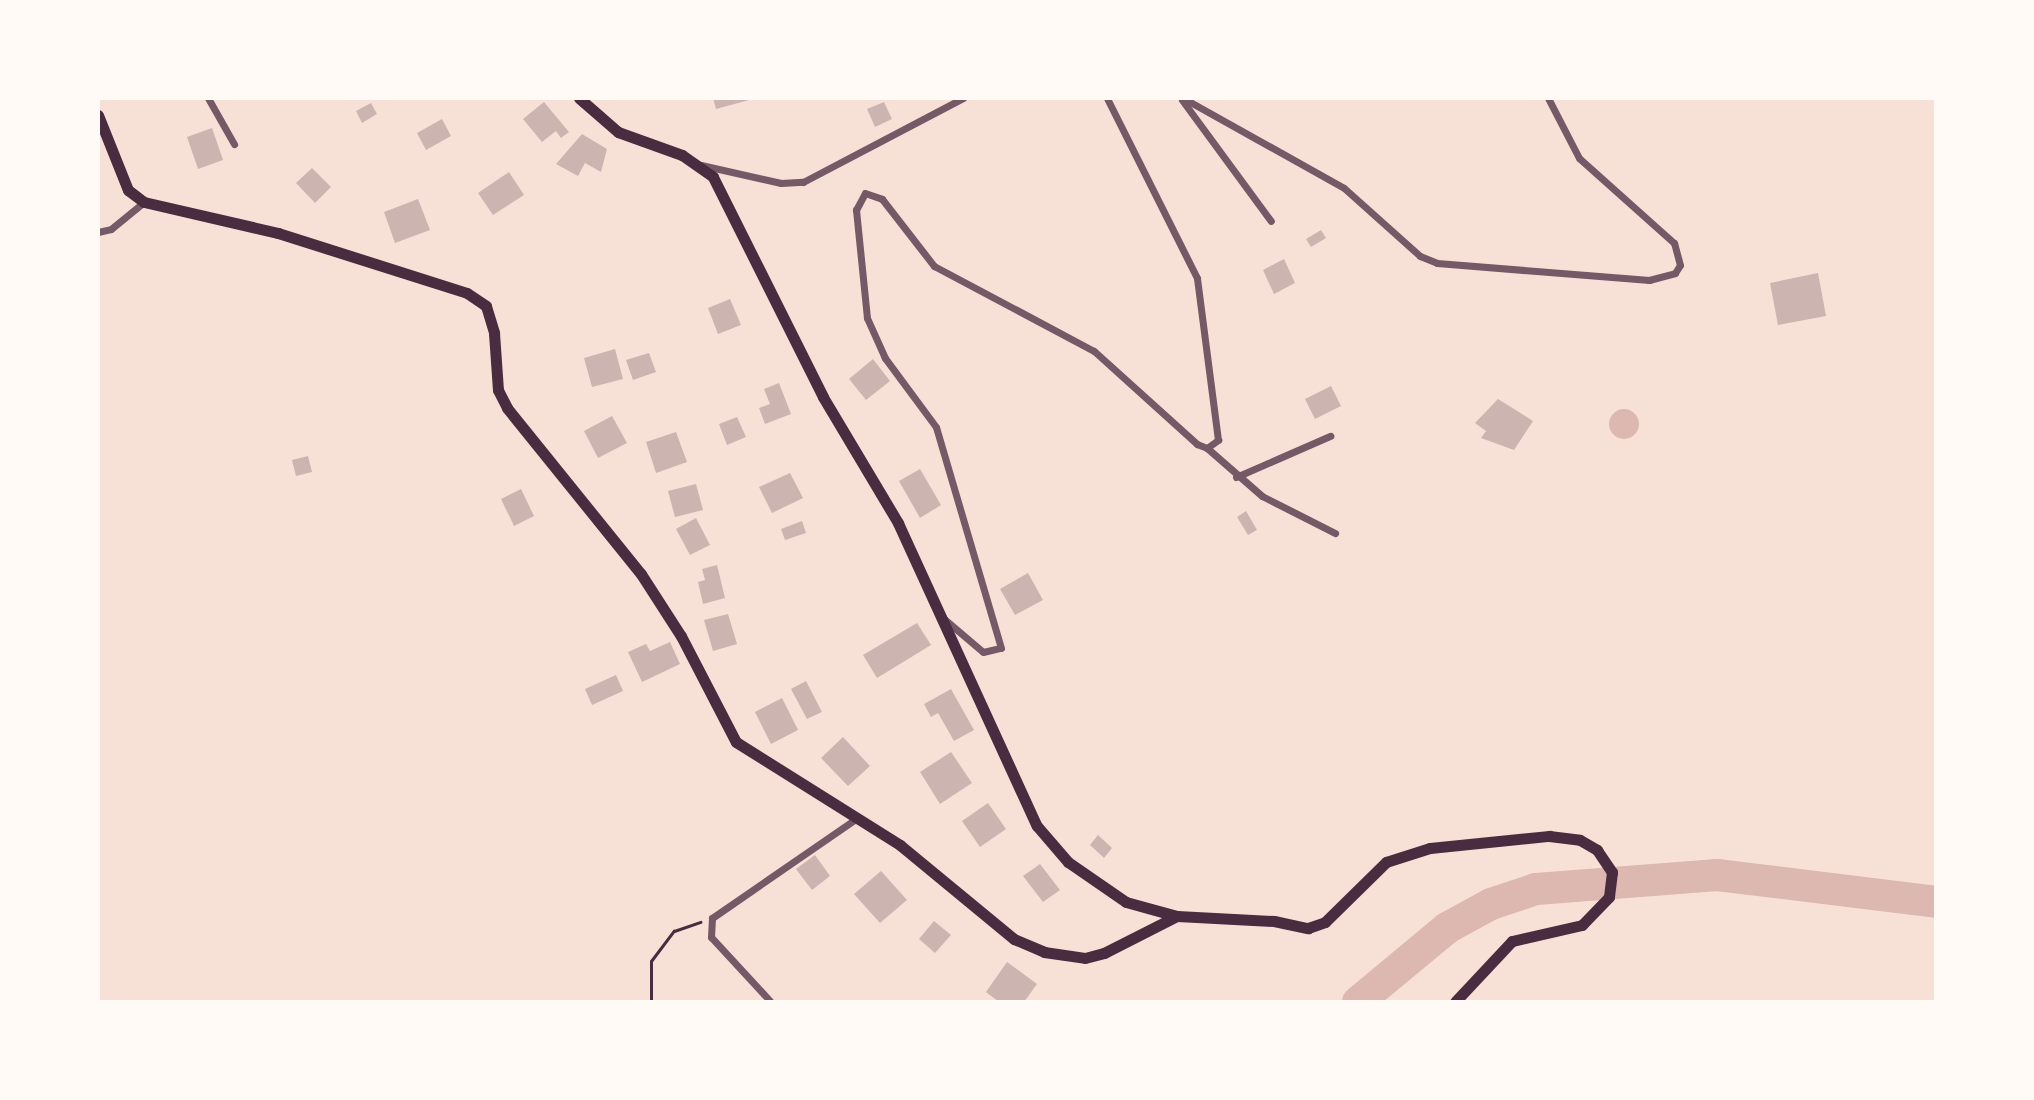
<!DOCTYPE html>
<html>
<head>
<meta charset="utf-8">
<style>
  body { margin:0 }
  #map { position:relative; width:2034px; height:1100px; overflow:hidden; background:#f7e1d7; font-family:"Public Sans",sans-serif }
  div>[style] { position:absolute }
  .water>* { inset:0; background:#dcb8b0 }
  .round { border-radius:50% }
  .river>* { height:32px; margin:-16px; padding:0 16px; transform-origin:16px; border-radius:16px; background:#dcb8b0 }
  .building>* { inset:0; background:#ccb4b1 }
  .path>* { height:3px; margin:-1.5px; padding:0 1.5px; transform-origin:1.5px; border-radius:1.5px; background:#4a2c40 }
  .minor>* { height:7px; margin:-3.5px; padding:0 3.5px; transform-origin:3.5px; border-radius:3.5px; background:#755966 }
  .secondary>* { height:11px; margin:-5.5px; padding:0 5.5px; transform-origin:5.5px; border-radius:5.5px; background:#4a2c40 }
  span { translate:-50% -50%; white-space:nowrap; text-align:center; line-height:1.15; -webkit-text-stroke:7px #fffaf5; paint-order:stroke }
  .frame { position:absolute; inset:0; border:100px solid #fffaf5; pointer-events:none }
</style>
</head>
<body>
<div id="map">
  <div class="water">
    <i class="round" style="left:1609px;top:409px;width:30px;height:30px"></i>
  </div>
  <div class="river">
    <i style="left:1358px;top:1002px;width:116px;rotate:-39.7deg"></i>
    <i style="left:1447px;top:928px;width:50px;rotate:-28.6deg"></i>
    <i style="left:1491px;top:904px;width:47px;rotate:-18.4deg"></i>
    <i style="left:1536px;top:889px;width:182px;rotate:-4.4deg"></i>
    <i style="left:1717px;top:875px;width:221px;rotate:7deg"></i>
  </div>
  <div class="building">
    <i style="clip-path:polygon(713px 98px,753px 98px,753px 99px,716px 109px)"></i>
    <i style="clip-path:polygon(544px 102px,569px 132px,561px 138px,556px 131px,542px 142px,523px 119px)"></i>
    <i style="clip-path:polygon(884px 102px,892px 119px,875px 127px,867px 109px)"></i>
    <i style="clip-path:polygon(371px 103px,377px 114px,362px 123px,356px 111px)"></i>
    <i style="clip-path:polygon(442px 119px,451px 136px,426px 150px,417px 133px)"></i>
    <i style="clip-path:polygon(212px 128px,223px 160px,198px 169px,187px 137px)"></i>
    <i style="clip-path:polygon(582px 134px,607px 149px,601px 172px,585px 163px,578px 176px,556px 164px)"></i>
    <i style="clip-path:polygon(312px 168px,331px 187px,315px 203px,296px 183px)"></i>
    <i style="clip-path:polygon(509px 172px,524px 195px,493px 215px,478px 193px)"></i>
    <i style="clip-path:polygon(418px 199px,430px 230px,395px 243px,384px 212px)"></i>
    <i style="clip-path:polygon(1321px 230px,1326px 238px,1311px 247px,1306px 239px)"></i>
    <i style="clip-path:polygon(1284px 259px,1295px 283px,1274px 294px,1263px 270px)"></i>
    <i style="clip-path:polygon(1818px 273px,1826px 316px,1778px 325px,1770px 283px)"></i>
    <i style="clip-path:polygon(730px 299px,741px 325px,718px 334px,708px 308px)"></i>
    <i style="clip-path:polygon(615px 349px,623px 379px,592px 387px,584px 358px)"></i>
    <i style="clip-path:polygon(649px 353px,656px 372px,633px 380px,626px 360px)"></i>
    <i style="clip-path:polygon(873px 359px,890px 381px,866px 400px,849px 379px)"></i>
    <i style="clip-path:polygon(779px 383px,791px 414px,765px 424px,759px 408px,770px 404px,764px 389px)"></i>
    <i style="clip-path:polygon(1331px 386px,1341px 406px,1315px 419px,1305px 399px)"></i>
    <i style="clip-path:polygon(1498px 399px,1533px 421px,1514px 450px,1481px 438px,1486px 431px,1475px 423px)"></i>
    <i style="clip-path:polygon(612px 416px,627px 443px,598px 458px,584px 431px)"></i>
    <i style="clip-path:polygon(737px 417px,746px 437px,727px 445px,719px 424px)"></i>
    <i style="clip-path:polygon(676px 432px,687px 462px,656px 473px,646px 442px)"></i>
    <i style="clip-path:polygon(308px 456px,312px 472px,296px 476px,292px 460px)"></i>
    <i style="clip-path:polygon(920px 469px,941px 505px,920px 518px,899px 481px)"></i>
    <i style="clip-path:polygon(790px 473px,803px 498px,772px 513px,759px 487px)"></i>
    <i style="clip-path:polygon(696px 484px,703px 510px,675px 517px,668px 491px)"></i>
    <i style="clip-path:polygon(521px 489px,534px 516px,514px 526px,501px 499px)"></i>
    <i style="clip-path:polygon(1246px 511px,1257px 530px,1248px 535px,1237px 517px)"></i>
    <i style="clip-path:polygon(696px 518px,710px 545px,690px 555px,676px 529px)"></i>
    <i style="clip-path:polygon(802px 521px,806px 533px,785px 540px,781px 529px)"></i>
    <i style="clip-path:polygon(717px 565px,725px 598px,703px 604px,698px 582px,705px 580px,702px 569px)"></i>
    <i style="clip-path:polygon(1028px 573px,1043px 600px,1015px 615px,1000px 589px)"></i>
    <i style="clip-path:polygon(728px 614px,737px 644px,713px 651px,704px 620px)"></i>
    <i style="clip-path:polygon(917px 623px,931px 645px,877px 678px,863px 655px)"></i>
    <i style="clip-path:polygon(670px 642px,680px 664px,642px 682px,628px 652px,646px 644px,650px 651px)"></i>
    <i style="clip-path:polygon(616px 675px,623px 691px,592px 705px,585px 689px)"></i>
    <i style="clip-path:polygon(806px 681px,822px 712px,807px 719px,791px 689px)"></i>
    <i style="clip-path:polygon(951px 689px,974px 730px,954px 741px,938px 713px,931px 717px,924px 704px)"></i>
    <i style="clip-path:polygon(782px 698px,798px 730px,771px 744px,755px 712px)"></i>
    <i style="clip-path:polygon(843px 737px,870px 766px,848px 786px,821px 758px)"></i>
    <i style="clip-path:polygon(951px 752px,972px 783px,940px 804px,920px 772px)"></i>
    <i style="clip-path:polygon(988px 803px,1006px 829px,980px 847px,962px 821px)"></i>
    <i style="clip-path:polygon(1098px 835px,1112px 848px,1104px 858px,1090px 845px)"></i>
    <i style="clip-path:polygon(815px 855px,830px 876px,812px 890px,796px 869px)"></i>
    <i style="clip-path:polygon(1040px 864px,1060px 890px,1043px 902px,1023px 876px)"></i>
    <i style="clip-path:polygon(881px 871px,907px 900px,880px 923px,854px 894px)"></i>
    <i style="clip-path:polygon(934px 921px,951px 935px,935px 953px,919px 939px)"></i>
    <i style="clip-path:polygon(1007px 962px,1037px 984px,1024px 1002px,999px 1002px,986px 992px)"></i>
  </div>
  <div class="path">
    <i style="left:651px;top:1002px;width:41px;rotate:-90deg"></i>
    <i style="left:651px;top:961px;width:38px;rotate:-53deg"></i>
    <i style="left:674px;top:931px;width:28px;rotate:-19deg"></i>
  </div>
  <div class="minor">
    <i style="left:208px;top:98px;width:53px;rotate:60.5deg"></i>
    <i style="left:1183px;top:98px;width:184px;rotate:29.2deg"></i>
    <i style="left:1344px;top:188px;width:102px;rotate:41.8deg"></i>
    <i style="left:1420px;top:256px;width:18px;rotate:22deg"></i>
    <i style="left:1437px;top:263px;width:213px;rotate:4.6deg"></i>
    <i style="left:1649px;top:280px;width:27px;rotate:-15deg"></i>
    <i style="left:1675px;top:273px;width:9px;rotate:-58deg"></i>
    <i style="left:1680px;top:265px;width:23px;rotate:-105deg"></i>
    <i style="left:1674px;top:243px;width:127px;rotate:-138.2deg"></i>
    <i style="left:1579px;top:158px;width:68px;rotate:-117.3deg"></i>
    <i style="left:1182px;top:100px;width:150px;rotate:53.7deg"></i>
    <i style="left:701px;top:165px;width:82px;rotate:12.7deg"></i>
    <i style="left:781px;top:183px;width:22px;rotate:-3deg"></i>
    <i style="left:803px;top:182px;width:181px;rotate:-27.7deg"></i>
    <i style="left:98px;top:232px;width:13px;rotate:-13deg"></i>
    <i style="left:111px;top:229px;width:43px;rotate:-39.3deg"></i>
    <i style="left:1207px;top:448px;width:73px;rotate:41.1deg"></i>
    <i style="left:1262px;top:496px;width:82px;rotate:26.9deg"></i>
    <i style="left:1236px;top:477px;width:103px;rotate:-23.6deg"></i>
    <i style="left:943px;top:618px;width:52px;rotate:40.4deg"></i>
    <i style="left:983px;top:652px;width:18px;rotate:-13deg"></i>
    <i style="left:1001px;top:648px;width:230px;rotate:-106.4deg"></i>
    <i style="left:936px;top:427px;width:86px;rotate:-126.5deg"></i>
    <i style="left:885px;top:358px;width:44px;rotate:-114.2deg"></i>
    <i style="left:867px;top:318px;width:109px;rotate:-95.8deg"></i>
    <i style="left:856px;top:210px;width:19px;rotate:-62deg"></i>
    <i style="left:865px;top:193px;width:18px;rotate:19deg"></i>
    <i style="left:882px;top:199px;width:85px;rotate:52.2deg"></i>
    <i style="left:934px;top:266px;width:181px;rotate:28deg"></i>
    <i style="left:1094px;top:351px;width:139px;rotate:42.1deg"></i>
    <i style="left:1197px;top:444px;width:11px;rotate:22deg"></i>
    <i style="left:1207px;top:448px;width:14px;rotate:-36deg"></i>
    <i style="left:1218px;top:440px;width:163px;rotate:-97.4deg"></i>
    <i style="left:1197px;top:278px;width:201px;rotate:-116.6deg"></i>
    <i style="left:771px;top:1002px;width:88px;rotate:-132.7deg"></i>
    <i style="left:711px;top:937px;width:19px;rotate:-87deg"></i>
    <i style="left:712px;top:918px;width:176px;rotate:-34.6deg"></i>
  </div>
  <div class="secondary">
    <i style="left:579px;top:98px;width:52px;rotate:41.1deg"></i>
    <i style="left:618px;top:132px;width:68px;rotate:19.8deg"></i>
    <i style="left:682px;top:155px;width:38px;rotate:35deg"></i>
    <i style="left:713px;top:177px;width:246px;rotate:63.4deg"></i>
    <i style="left:823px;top:397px;width:147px;rotate:59.2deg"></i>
    <i style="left:898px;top:523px;width:333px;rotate:65.4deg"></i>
    <i style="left:1037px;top:826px;width:48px;rotate:49.3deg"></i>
    <i style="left:1068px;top:862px;width:70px;rotate:34.6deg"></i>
    <i style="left:1126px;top:902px;width:53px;rotate:15.4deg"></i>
    <i style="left:1177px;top:916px;width:97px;rotate:3deg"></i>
    <i style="left:1274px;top:921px;width:35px;rotate:12deg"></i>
    <i style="left:1308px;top:928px;width:18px;rotate:-19deg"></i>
    <i style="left:1325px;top:922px;width:86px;rotate:-44.5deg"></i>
    <i style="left:1386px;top:862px;width:46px;rotate:-17.7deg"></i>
    <i style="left:1430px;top:848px;width:120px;rotate:-5.8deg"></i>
    <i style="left:1549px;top:836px;width:31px;rotate:7deg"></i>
    <i style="left:1580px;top:840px;width:20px;rotate:30deg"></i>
    <i style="left:1597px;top:850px;width:27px;rotate:56deg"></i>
    <i style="left:1612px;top:872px;width:25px;rotate:97deg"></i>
    <i style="left:1609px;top:897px;width:39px;rotate:134deg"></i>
    <i style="left:1582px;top:925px;width:72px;rotate:167.1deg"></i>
    <i style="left:1512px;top:941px;width:83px;rotate:133.1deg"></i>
    <i style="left:98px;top:115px;width:81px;rotate:68.2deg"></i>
    <i style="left:128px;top:190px;width:20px;rotate:37deg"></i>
    <i style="left:144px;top:202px;width:138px;rotate:13deg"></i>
    <i style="left:278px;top:233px;width:198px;rotate:17.6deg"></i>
    <i style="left:467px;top:293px;width:23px;rotate:34deg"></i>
    <i style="left:486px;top:306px;width:28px;rotate:73deg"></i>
    <i style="left:494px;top:333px;width:57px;rotate:86deg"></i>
    <i style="left:498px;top:390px;width:20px;rotate:63deg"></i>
    <i style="left:507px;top:408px;width:213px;rotate:51.1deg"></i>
    <i style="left:641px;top:574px;width:74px;rotate:57.2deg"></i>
    <i style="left:681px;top:636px;width:119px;rotate:62.6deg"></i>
    <i style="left:736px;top:742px;width:194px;rotate:32.1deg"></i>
    <i style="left:900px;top:845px;width:148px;rotate:39.5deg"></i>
    <i style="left:1014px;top:939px;width:33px;rotate:23deg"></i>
    <i style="left:1044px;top:952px;width:41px;rotate:8.3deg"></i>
    <i style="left:1085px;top:958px;width:20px;rotate:-15deg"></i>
    <i style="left:1104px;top:953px;width:82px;rotate:-26.9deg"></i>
  </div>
  <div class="frame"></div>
</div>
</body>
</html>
